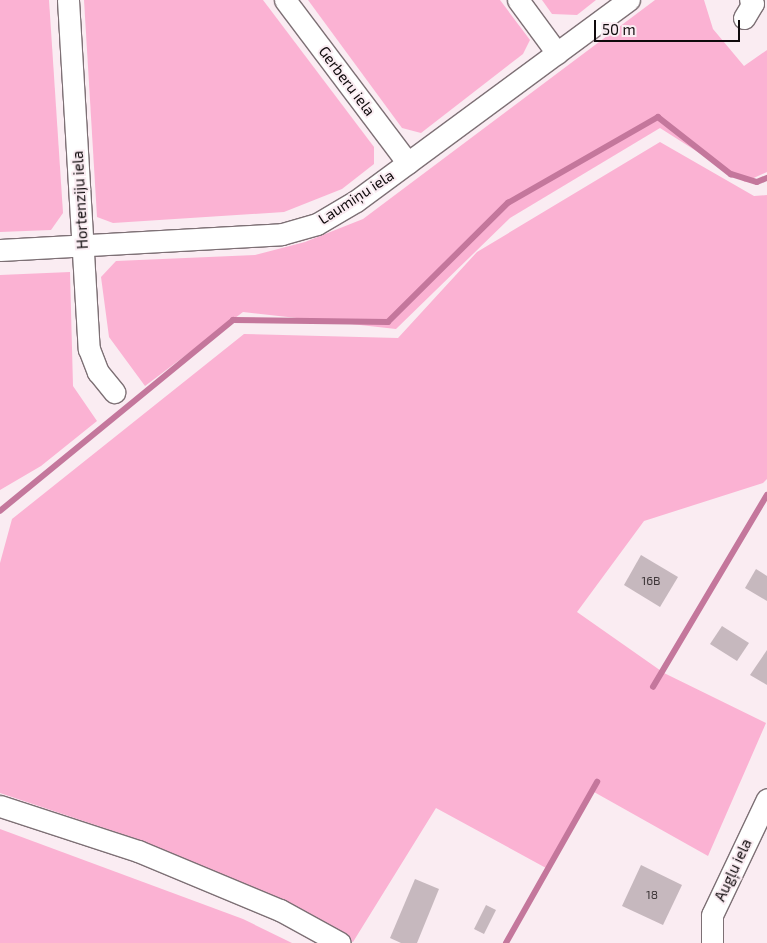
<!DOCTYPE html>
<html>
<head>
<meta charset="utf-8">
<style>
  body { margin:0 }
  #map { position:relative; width:767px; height:943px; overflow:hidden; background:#faecf2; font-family:"Exo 2",sans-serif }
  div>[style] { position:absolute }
  .green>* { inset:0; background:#fbb2d3 }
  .stream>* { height:5.5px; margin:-2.75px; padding:0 2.75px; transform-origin:2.75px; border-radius:2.75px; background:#c4779c }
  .building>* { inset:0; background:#c6b8be }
  .roads { filter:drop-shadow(1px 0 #7d7075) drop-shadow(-1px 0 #7d7075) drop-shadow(0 1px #7d7075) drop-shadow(0 -1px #7d7075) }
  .minor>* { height:21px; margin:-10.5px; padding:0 10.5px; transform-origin:10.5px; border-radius:10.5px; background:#fff }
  span { translate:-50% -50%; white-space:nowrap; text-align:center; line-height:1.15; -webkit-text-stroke:4px #faecf2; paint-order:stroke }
  .number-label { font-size:12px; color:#3d3638 }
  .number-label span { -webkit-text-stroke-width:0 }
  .street-label { font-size:15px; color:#0f0a0c }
  .scale { position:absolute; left:594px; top:20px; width:146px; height:22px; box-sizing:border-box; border:2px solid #0f0a0c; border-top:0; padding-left:6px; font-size:15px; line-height:18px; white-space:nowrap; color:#0f0a0c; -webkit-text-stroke:4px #faecf2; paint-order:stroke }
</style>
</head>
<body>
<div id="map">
  <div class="green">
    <i style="clip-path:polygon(0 0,49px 0,63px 213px,51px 230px,0 232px)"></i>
    <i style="clip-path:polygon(84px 0,263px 0,374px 147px,374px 164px,342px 189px,284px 212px,113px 223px,97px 217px)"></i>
    <i style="clip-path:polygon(308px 0,500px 0,530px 40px,523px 54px,421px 133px,402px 128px)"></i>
    <i style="clip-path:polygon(542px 0,596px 0,577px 15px,552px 14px)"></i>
    <i style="clip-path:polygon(655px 0,704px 0,713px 29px,744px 66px,767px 50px,767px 172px,745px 182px,660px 128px,510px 218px,396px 329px,243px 312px,145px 386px,109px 337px,101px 277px,116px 261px,255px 255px,305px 242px,363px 219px)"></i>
    <i style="clip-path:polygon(660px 142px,754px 196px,767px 195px,767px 479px,763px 483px,644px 521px,577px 612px,664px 673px,766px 723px,708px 856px,594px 792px,546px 868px,436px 808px,353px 942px,143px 841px,0 793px,0 563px,12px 519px,244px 334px,398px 338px,477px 252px)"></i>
    <i style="clip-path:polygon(70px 272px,73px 386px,97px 421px,41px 466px,0 490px,0 275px)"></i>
    <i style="clip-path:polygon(0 829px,243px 919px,292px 943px,0 943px)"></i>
  </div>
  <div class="stream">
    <i style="left:0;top:511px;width:301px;rotate:-39.3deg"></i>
    <i style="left:233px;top:320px;width:155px;rotate:0.7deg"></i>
    <i style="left:388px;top:322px;width:169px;rotate:-44.8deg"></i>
    <i style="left:508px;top:203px;width:173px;rotate:-29.8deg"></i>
    <i style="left:658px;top:117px;width:93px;rotate:38deg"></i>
    <i style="left:731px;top:174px;width:27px;rotate:17deg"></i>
    <i style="left:757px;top:182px;width:11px;rotate:-22deg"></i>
    <i style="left:653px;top:687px;width:223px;rotate:-59.3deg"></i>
    <i style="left:506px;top:943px;width:185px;rotate:-60.5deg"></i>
  </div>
  <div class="building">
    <i style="clip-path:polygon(641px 555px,678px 577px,660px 607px,624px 585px)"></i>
    <i style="clip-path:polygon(756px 569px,767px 576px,767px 601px,745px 588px)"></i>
    <i style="clip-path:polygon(722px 626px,749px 643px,737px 661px,710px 644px)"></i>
    <i style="clip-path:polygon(767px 650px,767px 685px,750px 675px)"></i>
    <i style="clip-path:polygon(641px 865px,682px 885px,663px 925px,622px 906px)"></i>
    <i style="clip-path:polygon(415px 879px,439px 889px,417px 943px,401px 943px,390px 938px)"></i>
    <i style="clip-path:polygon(486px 905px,496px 910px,484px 934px,474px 929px)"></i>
  </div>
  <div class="roads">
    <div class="minor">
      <i style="left:68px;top:0;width:350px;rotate:86.6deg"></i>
      <i style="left:89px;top:349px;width:25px;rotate:69deg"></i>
      <i style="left:98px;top:372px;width:26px;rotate:51deg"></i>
      <i style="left:285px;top:0;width:204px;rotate:53deg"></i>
      <i style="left:518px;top:0;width:66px;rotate:53.7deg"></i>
      <i style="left:744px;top:18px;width:17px;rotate:-59deg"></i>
      <i style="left:753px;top:3px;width:4px;rotate:-135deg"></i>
      <i style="left:0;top:250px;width:282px;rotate:-3.2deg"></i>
      <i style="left:282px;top:234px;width:36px;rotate:-16deg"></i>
      <i style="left:317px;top:224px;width:45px;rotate:-30.5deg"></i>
      <i style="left:356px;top:201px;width:339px;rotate:-36.4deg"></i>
      <i style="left:0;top:806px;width:145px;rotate:18.1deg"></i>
      <i style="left:138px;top:851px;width:154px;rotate:22.6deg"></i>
      <i style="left:280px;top:910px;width:68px;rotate:28.8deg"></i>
      <i style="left:712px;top:943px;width:28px;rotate:-90deg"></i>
      <i style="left:712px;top:915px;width:128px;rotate:-64.6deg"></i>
    </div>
  </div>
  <div class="number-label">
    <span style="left:651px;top:581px">16B</span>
    <span style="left:652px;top:895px">18</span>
  </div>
  <div class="street-label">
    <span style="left:347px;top:81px;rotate:53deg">Gerberu iela</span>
    <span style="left:356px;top:197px;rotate:-33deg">Laumiņu iela</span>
    <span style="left:80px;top:200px;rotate:-93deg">Hortenziju iela</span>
    <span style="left:733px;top:870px;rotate:-65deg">Augļu iela</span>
  </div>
  <div class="scale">50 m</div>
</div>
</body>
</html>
